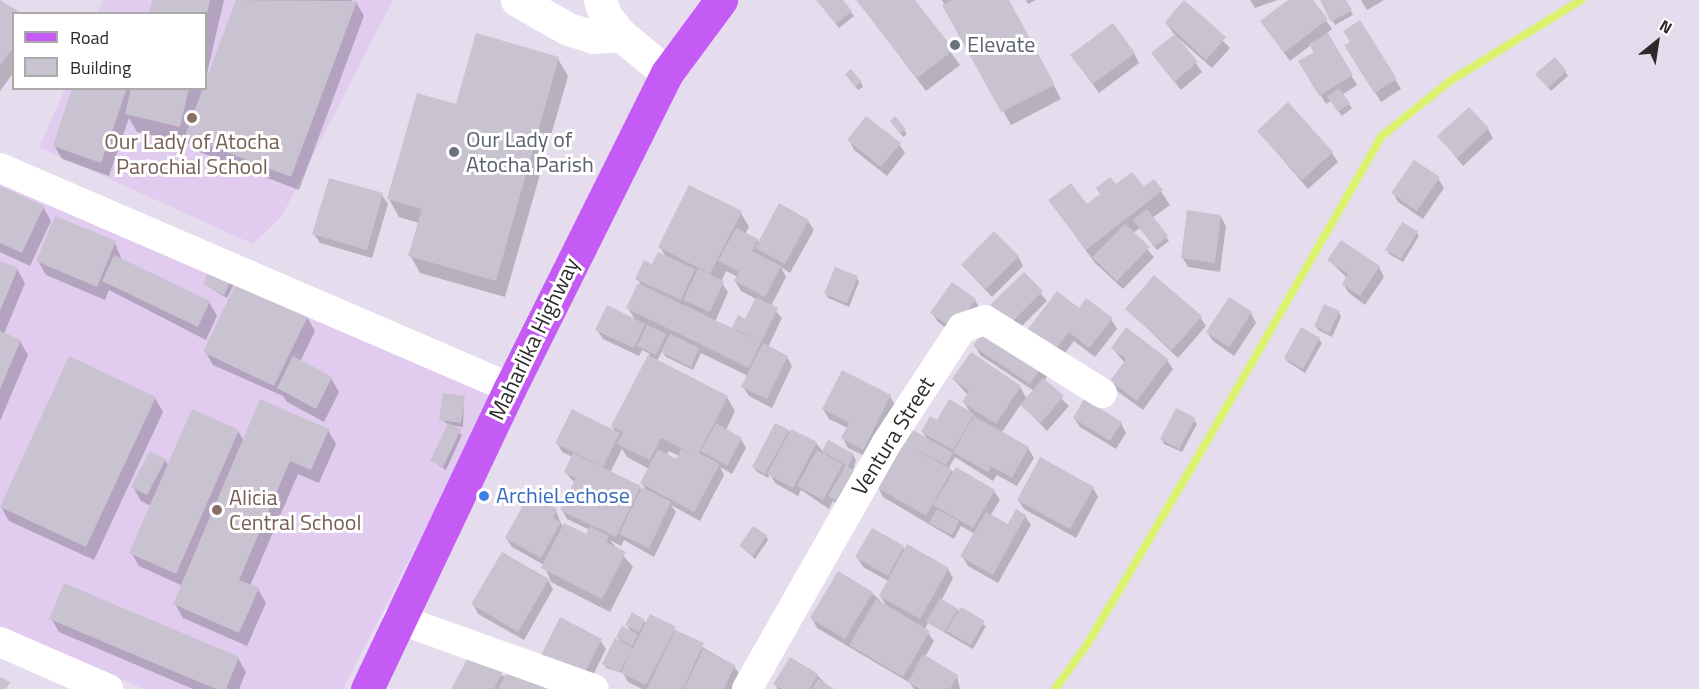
<!DOCTYPE html>
<html>
<head>
<meta charset="utf-8">
<style>
  body { margin:0 }
  #map { position:relative; width:1699px; height:689px; overflow:hidden; background:#e5dded; font-family:"Titillium Web",sans-serif }
  div>[style] { position:absolute }
  .education>* { inset:0; background:#e1ccef }
  .shadow>* { inset:0; background:#0003 }
  .stream>* { height:8px; margin:-4px; padding:0 4px; transform-origin:4px; border-radius:4px; background:#daf26e }
  .building>* { inset:0; background:#c9c2d0 }
  .minor>* { height:30px; margin:-15px; padding:0 15px; transform-origin:15px; border-radius:15px; background:#fff }
  .secondary>* { height:33px; margin:-16.5px; padding:0 16.5px; transform-origin:16.5px; border-radius:16.5px; background:#fff }
  .primary>* { height:33px; margin:-16.5px; padding:0 16.5px; transform-origin:16.5px; border-radius:16.5px; background:#c45bf4 }
  .dots>* { width:16px; height:16px; translate:-50% -50%; box-sizing:border-box; border:3px solid #fff; border-radius:50% }
  span { translate:-50% -50%; white-space:nowrap; text-align:center; line-height:1.15; -webkit-text-stroke:6px #fff; paint-order:stroke }
  .worship-label { font-size:22px; color:#5b616d }
  .left { translate:0 -50%; text-align:left }
  .education-label { font-size:22px; color:#785e54 }
  .street-label { font-size:22px; color:#2b2b2b }
  .shop-label { font-size:22px; color:#366cbe }
  .legend { position:absolute; left:12px; top:12px; width:195px; height:78px; box-sizing:border-box; background:#fff; border:2px solid #aaa; margin:0; padding:8px 10px; list-style:none; font-size:18px; color:#2b2b2b }
  .legend li { display:flex; align-items:center; gap:12px; height:30px }
  .legend b { width:30px; border:2px solid #aaa }
  .north { position:absolute; left:1627px; top:12px; width:60px; height:60px; -webkit-text-stroke:4px #fff; paint-order:stroke; rotate:30deg; font-size:16px; font-weight:700; line-height:24px; text-align:center; color:#2b2b2b }
  .north::after { content:''; display:block; margin:auto; width:21px; height:27px; background:#2b2b2b; clip-path:polygon(50% 0,100% 100%,50% 72%,0 100%) }
</style>
</head>
<body>
<div id="map">
  <div class="education">
    <i style="clip-path:polygon(103px 0,393px 0,282px 216px,253px 244px,39px 147px,65px 89px,206px 88px,206px 14px,97px 13px)"></i>
    <i style="clip-path:polygon(0 169px,494px 394px,343px 689px,143px 689px,0 626px)"></i>
  </div>
  <div class="shadow">
    <i style="clip-path:polygon(0 0,20px 14px,14px 14px,14px 72px,0 91px)"></i>
    <i style="clip-path:polygon(154px 0,224px 0,206px 78px,206px 14px)"></i>
    <i style="clip-path:polygon(238px 0,350px 0,356px 2px,364px 16px,299px 190px,194px 150px,191px 144px,137px 132px,129px 118px,109px 176px,62px 159px,54px 145px,74px 88px,206px 88px)"></i>
    <i style="clip-path:polygon(817px 0,841px 0,854px 16px,839px 28px)"></i>
    <i style="clip-path:polygon(857px 0,913px 0,960px 65px,926px 91px)"></i>
    <i style="clip-path:polygon(942px 0,1008px 0,1061px 99px,1011px 125px)"></i>
    <i style="clip-path:polygon(1026px 0,1036px 0,1028px 4px)"></i>
    <i style="clip-path:polygon(1250px 0,1278px 0,1255px 8px)"></i>
    <i style="clip-path:polygon(1290px 0,1311px 0,1332px 29px,1326px 34px,1357px 85px,1342px 95px,1352px 108px,1342px 116px,1331px 101px,1326px 104px,1300px 62px,1315px 53px,1311px 45px,1290px 61px,1262px 22px)"></i>
    <i style="clip-path:polygon(1322px 0,1345px 0,1353px 15px,1335px 25px)"></i>
    <i style="clip-path:polygon(1361px 0,1384px 0,1367px 10px)"></i>
    <i style="clip-path:polygon(1184px 2px,1230px 48px,1212px 68px,1178px 38px,1202px 72px,1181px 90px,1153px 54px,1175px 35px,1166px 23px)"></i>
    <i style="clip-path:polygon(1359px 22px,1401px 89px,1381px 102px,1352px 55px,1351px 43px)"></i>
    <i style="clip-path:polygon(1134px 53px,1139px 63px,1099px 93px,1078px 64px)"></i>
    <i style="clip-path:polygon(558px 59px,568px 76px,505px 297px,420px 273px,410px 255px,419px 223px,399px 217px,389px 199px,457px 106px)"></i>
    <i style="clip-path:polygon(1565px 71px,1568px 76px,1551px 91px,1537px 74px)"></i>
    <i style="clip-path:polygon(849px 78px,861px 83px,863px 87px,858px 90px)"></i>
    <i style="clip-path:polygon(895px 118px,907px 134px,903px 137px,894px 125px)"></i>
    <i style="clip-path:polygon(1488px 129px,1493px 138px,1463px 166px,1439px 136px)"></i>
    <i style="clip-path:polygon(1259px 132px,1332px 153px,1338px 162px,1308px 189px)"></i>
    <i style="clip-path:polygon(849px 140px,899px 144px,905px 153px,887px 176px,854px 150px)"></i>
    <i style="clip-path:polygon(1438px 178px,1444px 188px,1423px 219px,1398px 202px,1393px 193px)"></i>
    <i style="clip-path:polygon(1154px 181px,1170px 205px,1152px 218px,1169px 241px,1157px 250px,1140px 228px,1133px 233px,1154px 257px,1123px 289px,1095px 263px,1050px 201px,1087px 206px,1116px 186px,1144px 188px)"></i>
    <i style="clip-path:polygon(0 187px,43px 207px,51px 221px,30px 266px,0 252px)"></i>
    <i style="clip-path:polygon(382px 195px,388px 204px,372px 258px,320px 243px,314px 234px)"></i>
    <i style="clip-path:polygon(evenodd,741px 213px,749px 227px,745px 234px,760px 242px,808px 221px,814px 230px,790px 273px,781px 267px,786px 277px,771px 306px,782px 318px,768px 347px,787px 357px,792px 366px,772px 408px,749px 396px,743px 387px,748px 376px,701px 353px,693px 370px,666px 357px,662px 351px,657px 361px,727px 397px,735px 411px,726px 430px,741px 439px,746px 448px,732px 474px,720px 467px,724px 475px,700px 521px,671px 505px,676px 512px,654px 557px,624px 540px,621px 546px,610px 540px,633px 567px,610px 612px,551px 582px,544px 565px,512px 547px,506px 538px,530px 496px,556px 511px,563px 528px,587px 536px,590px 530px,567px 519px,562px 510px,575px 483px,565px 472px,573px 457px,562px 452px,557px 443px,616px 433px,612px 426px,650px 354px,642px 350px,639px 356px,603px 339px,597px 330px,635px 320px,628px 308px,640px 283px,637px 278px,666px 257px,660px 247px,741px 213px,726px 271px,738px 277px,735px 281px,741px 291px,756px 299px,745px 321px,734px 327px,737px 333px,715px 322px,728px 292px,721px 282px,726px 271px,741px 213px,622px 449px,627px 457px,649px 469px,642px 483px,647px 492px,610px 473px,622px 449px,741px 213px,669px 451px,679px 456px,676px 461px,667px 455px,669px 451px)"></i>
    <i style="clip-path:polygon(1221px 217px,1226px 226px,1220px 272px,1188px 267px,1182px 257px)"></i>
    <i style="clip-path:polygon(1416px 232px,1419px 236px,1403px 262px,1389px 254px,1387px 250px)"></i>
    <i style="clip-path:polygon(115px 243px,122px 260px,209px 302px,217px 316px,206px 340px,109px 290px,105px 300px,46px 275px,38px 261px)"></i>
    <i style="clip-path:polygon(1018px 256px,1023px 266px,992px 297px,963px 266px)"></i>
    <i style="clip-path:polygon(1329px 260px,1379px 267px,1384px 277px,1365px 305px,1349px 293px,1343px 284px,1347px 278px)"></i>
    <i style="clip-path:polygon(0 262px,17px 269px,25px 283px,4px 334px,20px 341px,28px 355px,0 421px)"></i>
    <i style="clip-path:polygon(1024px 274px,1047px 301px,1015px 333px,997px 315px)"></i>
    <i style="clip-path:polygon(857px 278px,859px 282px,849px 307px,828px 298px,826px 294px)"></i>
    <i style="clip-path:polygon(231px 279px,234px 284px,227px 298px,204px 284px)"></i>
    <i style="clip-path:polygon(975px 300px,980px 309px,959px 338px,938px 322px,932px 313px)"></i>
    <i style="clip-path:polygon(1127px 309px,1200px 317px,1206px 326px,1178px 358px)"></i>
    <i style="clip-path:polygon(1339px 312px,1341px 317px,1332px 337px,1318px 330px,1316px 326px)"></i>
    <i style="clip-path:polygon(1251px 313px,1256px 323px,1234px 356px,1213px 341px,1207px 332px)"></i>
    <i style="clip-path:polygon(307px 317px,315px 331px,300px 362px,331px 378px,339px 392px,324px 422px,287px 402px,283px 396px,213px 365px,205px 351px)"></i>
    <i style="clip-path:polygon(1111px 319px,1117px 329px,1095px 357px,1074px 341px,1058px 362px,1032px 343px)"></i>
    <i style="clip-path:polygon(1319px 339px,1322px 343px,1305px 373px,1288px 362px,1285px 358px)"></i>
    <i style="clip-path:polygon(975px 346px,1048px 375px,1044px 381px,1069px 406px,1047px 431px,1021px 404px,1002px 432px,1028px 448px,1034px 458px,1017px 486px,997px 475px,993px 481px,955px 457px,948px 469px,994px 491px,1000px 500px,990px 516px,1008px 526px,1025px 516px,1031px 525px,998px 583px,968px 566px,962px 556px,975px 534px,961px 526px,954px 539px,883px 497px,878px 487px,902px 444px,927px 440px,923px 432px,938px 422px,971px 414px,964px 402px,968px 395px,954px 380px,1020px 387px,1027px 399px,1034px 391px,980px 355px)"></i>
    <i style="clip-path:polygon(1112px 348px,1167px 360px,1173px 369px,1143px 410px,1117px 391px,1112px 381px,1125px 363px)"></i>
    <i style="clip-path:polygon(890px 396px,895px 405px,869px 458px,848px 448px,843px 438px,848px 428px,829px 419px,823px 409px)"></i>
    <i style="clip-path:polygon(155px 398px,163px 412px,94px 560px,9px 521px,1px 507px)"></i>
    <i style="clip-path:polygon(464px 398px,463px 427px,450px 425px,462px 435px,446px 470px,432px 461px,449px 425px,441px 419px)"></i>
    <i style="clip-path:polygon(193px 411px,238px 431px,244px 441px,328px 430px,336px 444px,319px 483px,298px 474px,250px 586px,258px 589px,266px 603px,247px 646px,183px 618px,175px 604px,183px 586px,139px 566px,131px 552px,151px 506px,141px 501px,133px 487px,165px 460px,169px 466px)"></i>
    <i style="clip-path:polygon(1074px 418px,1121px 423px,1126px 433px,1116px 449px,1080px 427px)"></i>
    <i style="clip-path:polygon(1194px 420px,1197px 424px,1182px 452px,1164px 444px,1162px 439px)"></i>
    <i style="clip-path:polygon(788px 431px,816px 443px,827px 457px,823px 451px,853px 455px,856px 460px,843px 507px,833px 501px,829px 509px,801px 490px,798px 496px,775px 483px,770px 474px,768px 478px,756px 471px,754px 467px)"></i>
    <i style="clip-path:polygon(1093px 488px,1098px 497px,1076px 538px,1024px 509px,1018px 500px)"></i>
    <i style="clip-path:polygon(766px 536px,768px 540px,755px 559px,741px 546px)"></i>
    <i style="clip-path:polygon(903px 548px,948px 569px,953px 578px,941px 601px,986px 626px,973px 649px,928px 623px,925px 629px,934px 641px,925px 657px,957px 676px,960px 689px,914px 689px,910px 683px,817px 628px,812px 618px,872px 593px,887px 607px,880px 596px,888px 581px,863px 567px,857px 557px)"></i>
    <i style="clip-path:polygon(548px 580px,553px 589px,524px 640px,478px 614px,473px 604px)"></i>
    <i style="clip-path:polygon(651px 616px,734px 666px,740px 675px,733px 689px,642px 689px,628px 682px,623px 673px,606px 668px,604px 664px,621px 643px,618px 637px,631px 632px,627px 625px,644px 621px,647px 625px)"></i>
    <i style="clip-path:polygon(51px 618px,238px 658px,246px 672px,239px 689px,193px 689px,59px 632px)"></i>
    <i style="clip-path:polygon(561px 619px,600px 640px,606px 649px,588px 685px)"></i>
    <i style="clip-path:polygon(470px 656px,506px 678px,544px 689px,453px 689px)"></i>
    <i style="clip-path:polygon(817px 675px,831px 689px,778px 689px,775px 684px)"></i>
  </div>
  <div class="stream">
    <i style="left:1055px;top:689px;width:57px;rotate:-54.3deg"></i>
    <i style="left:1088px;top:643px;width:226px;rotate:-59.5deg"></i>
    <i style="left:1203px;top:448px;width:360px;rotate:-60.2deg"></i>
    <i style="left:1382px;top:136px;width:87px;rotate:-39deg"></i>
    <i style="left:1450px;top:81px;width:154px;rotate:-31.7deg"></i>
  </div>
  <div class="building">
    <i style="clip-path:polygon(0 0,23px 14px,14px 14px,14px 47px,0 66px)"></i>
    <i style="clip-path:polygon(152px 0,210px 0,207px 14px,149px 14px)"></i>
    <i style="clip-path:polygon(236px 0,357px 1px,291px 177px,185px 136px)"></i>
    <i style="clip-path:polygon(816px 0,843px 0,852px 11px,836px 24px)"></i>
    <i style="clip-path:polygon(856px 0,915px 0,954px 50px,917px 78px)"></i>
    <i style="clip-path:polygon(952px 0,1009px 0,1055px 85px,1001px 112px,942px 5px)"></i>
    <i style="clip-path:polygon(1184px 0,1226px 37px,1206px 60px,1165px 22px)"></i>
    <i style="clip-path:polygon(1288px 0,1313px 0,1328px 19px,1284px 53px,1260px 21px)"></i>
    <i style="clip-path:polygon(1320px 0,1346px 0,1352px 10px,1331px 22px)"></i>
    <i style="clip-path:polygon(1360px 20px,1397px 79px,1374px 93px,1344px 45px,1350px 42px,1343px 31px)"></i>
    <i style="clip-path:polygon(1113px 23px,1135px 53px,1093px 84px,1070px 55px)"></i>
    <i style="clip-path:polygon(476px 33px,559px 57px,496px 281px,408px 256px,422px 209px,387px 199px,417px 93px,456px 104px)"></i>
    <i style="clip-path:polygon(1328px 33px,1353px 75px,1319px 96px,1298px 61px,1314px 52px,1309px 44px)"></i>
    <i style="clip-path:polygon(1175px 34px,1198px 62px,1174px 82px,1151px 53px)"></i>
    <i style="clip-path:polygon(1555px 57px,1567px 71px,1548px 88px,1535px 74px)"></i>
    <i style="clip-path:polygon(851px 69px,862px 82px,855px 87px,845px 74px)"></i>
    <i style="clip-path:polygon(72px 88px,127px 88px,101px 163px,53px 146px)"></i>
    <i style="clip-path:polygon(131px 88px,189px 88px,180px 127px,125px 114px)"></i>
    <i style="clip-path:polygon(1339px 88px,1350px 103px,1338px 112px,1327px 97px)"></i>
    <i style="clip-path:polygon(1288px 102px,1333px 152px,1302px 180px,1257px 131px)"></i>
    <i style="clip-path:polygon(1469px 107px,1489px 128px,1457px 158px,1437px 136px)"></i>
    <i style="clip-path:polygon(866px 116px,901px 143px,881px 167px,847px 140px)"></i>
    <i style="clip-path:polygon(895px 116px,906px 129px,900px 134px,890px 121px)"></i>
    <i style="clip-path:polygon(1414px 160px,1440px 177px,1417px 211px,1391px 193px)"></i>
    <i style="clip-path:polygon(1132px 172px,1144px 186px,1154px 179px,1163px 190px,1086px 250px,1048px 200px,1071px 183px,1087px 204px,1100px 194px,1096px 188px,1110px 177px,1116px 184px)"></i>
    <i style="clip-path:polygon(329px 178px,383px 193px,367px 250px,312px 234px)"></i>
    <i style="clip-path:polygon(689px 185px,742px 211px,710px 274px,658px 247px)"></i>
    <i style="clip-path:polygon(0 186px,44px 206px,22px 253px,0 243px)"></i>
    <i style="clip-path:polygon(779px 203px,809px 220px,785px 264px,755px 248px)"></i>
    <i style="clip-path:polygon(1147px 209px,1168px 236px,1154px 247px,1133px 220px)"></i>
    <i style="clip-path:polygon(1187px 210px,1221px 215px,1215px 263px,1181px 258px)"></i>
    <i style="clip-path:polygon(55px 216px,116px 241px,97px 287px,36px 261px)"></i>
    <i style="clip-path:polygon(1402px 222px,1418px 231px,1401px 259px,1385px 250px)"></i>
    <i style="clip-path:polygon(1125px 224px,1150px 247px,1117px 281px,1092px 257px)"></i>
    <i style="clip-path:polygon(736px 228px,758px 239px,752px 251px,781px 266px,765px 297px,734px 281px,739px 272px,718px 261px)"></i>
    <i style="clip-path:polygon(994px 231px,1019px 256px,986px 289px,961px 265px)"></i>
    <i style="clip-path:polygon(1341px 240px,1380px 266px,1360px 296px,1342px 284px,1348px 274px,1327px 260px)"></i>
    <i style="clip-path:polygon(658px 252px,695px 269px,681px 300px,635px 279px,644px 260px,652px 264px)"></i>
    <i style="clip-path:polygon(114px 255px,210px 301px,198px 327px,102px 281px)"></i>
    <i style="clip-path:polygon(0 261px,18px 268px,0 311px)"></i>
    <i style="clip-path:polygon(211px 267px,232px 278px,224px 295px,203px 284px)"></i>
    <i style="clip-path:polygon(835px 267px,858px 276px,847px 303px,824px 294px)"></i>
    <i style="clip-path:polygon(698px 269px,724px 281px,710px 312px,683px 300px)"></i>
    <i style="clip-path:polygon(1024px 272px,1043px 291px,1009px 325px,990px 305px)"></i>
    <i style="clip-path:polygon(1154px 275px,1202px 316px,1172px 350px,1125px 309px)"></i>
    <i style="clip-path:polygon(237px 281px,308px 316px,274px 386px,203px 352px)"></i>
    <i style="clip-path:polygon(952px 282px,976px 299px,954px 329px,930px 313px)"></i>
    <i style="clip-path:polygon(638px 283px,761px 342px,749px 368px,626px 308px)"></i>
    <i style="clip-path:polygon(1057px 291px,1079px 308px,1086px 298px,1113px 318px,1089px 348px,1069px 332px,1052px 354px,1025px 333px)"></i>
    <i style="clip-path:polygon(756px 297px,778px 308px,761px 342px,732px 327px,738px 315px,745px 319px)"></i>
    <i style="clip-path:polygon(1229px 297px,1252px 312px,1229px 347px,1206px 332px)"></i>
    <i style="clip-path:polygon(1324px 304px,1340px 311px,1329px 333px,1314px 326px)"></i>
    <i style="clip-path:polygon(607px 305px,645px 324px,634px 348px,595px 330px)"></i>
    <i style="clip-path:polygon(647px 325px,666px 334px,656px 355px,637px 346px)"></i>
    <i style="clip-path:polygon(986px 326px,1043px 364px,1030px 384px,973px 346px)"></i>
    <i style="clip-path:polygon(1126px 327px,1168px 359px,1137px 401px,1110px 381px,1126px 359px,1111px 348px)"></i>
    <i style="clip-path:polygon(1301px 327px,1320px 338px,1303px 369px,1284px 358px)"></i>
    <i style="clip-path:polygon(0 331px,21px 340px,0 389px)"></i>
    <i style="clip-path:polygon(670px 334px,699px 348px,691px 367px,661px 352px)"></i>
    <i style="clip-path:polygon(763px 343px,788px 356px,767px 399px,741px 387px)"></i>
    <i style="clip-path:polygon(971px 352px,1021px 386px,996px 424px,962px 402px,969px 391px,952px 379px)"></i>
    <i style="clip-path:polygon(648px 355px,728px 396px,699px 453px,720px 464px,694px 512px,640px 483px,658px 449px,676px 459px,681px 449px,698px 457px,661px 438px,650px 460px,617px 444px,623px 432px,611px 426px)"></i>
    <i style="clip-path:polygon(69px 356px,156px 397px,86px 547px,0 507px)"></i>
    <i style="clip-path:polygon(293px 356px,332px 377px,316px 409px,277px 388px)"></i>
    <i style="clip-path:polygon(842px 370px,891px 395px,863px 450px,841px 438px,849px 423px,822px 409px)"></i>
    <i style="clip-path:polygon(1043px 378px,1064px 396px,1041px 423px,1020px 405px)"></i>
    <i style="clip-path:polygon(443px 393px,465px 396px,461px 423px,439px 420px)"></i>
    <i style="clip-path:polygon(260px 399px,329px 429px,311px 470px,290px 461px,239px 580px,259px 588px,239px 633px,173px 604px)"></i>
    <i style="clip-path:polygon(949px 399px,974px 414px,953px 450px,921px 432px,930px 416px,937px 420px)"></i>
    <i style="clip-path:polygon(1084px 399px,1122px 422px,1110px 441px,1073px 418px)"></i>
    <i style="clip-path:polygon(1176px 408px,1196px 418px,1179px 449px,1160px 439px)"></i>
    <i style="clip-path:polygon(192px 409px,239px 430px,176px 574px,129px 553px)"></i>
    <i style="clip-path:polygon(572px 409px,620px 433px,603px 467px,555px 443px)"></i>
    <i style="clip-path:polygon(974px 416px,1029px 447px,1012px 478px,991px 466px,988px 472px,953px 452px)"></i>
    <i style="clip-path:polygon(448px 423px,461px 429px,443px 467px,430px 461px)"></i>
    <i style="clip-path:polygon(716px 423px,742px 438px,727px 466px,701px 451px)"></i>
    <i style="clip-path:polygon(775px 423px,789px 430px,765px 474px,752px 467px)"></i>
    <i style="clip-path:polygon(791px 429px,817px 442px,793px 488px,767px 474px)"></i>
    <i style="clip-path:polygon(913px 430px,953px 453px,946px 465px,911px 447px,952px 470px,926px 516px,876px 487px)"></i>
    <i style="clip-path:polygon(828px 440px,854px 454px,848px 467px,858px 472px,840px 503px,828px 496px,846px 465px,822px 451px)"></i>
    <i style="clip-path:polygon(817px 450px,843px 464px,823px 500px,797px 486px)"></i>
    <i style="clip-path:polygon(150px 451px,166px 459px,147px 495px,131px 487px)"></i>
    <i style="clip-path:polygon(573px 453px,641px 486px,616px 537px,560px 510px,576px 478px,564px 472px)"></i>
    <i style="clip-path:polygon(1040px 457px,1094px 487px,1070px 529px,1017px 500px)"></i>
    <i style="clip-path:polygon(956px 467px,995px 490px,973px 528px,933px 505px)"></i>
    <i style="clip-path:polygon(642px 487px,671px 502px,649px 548px,619px 534px)"></i>
    <i style="clip-path:polygon(529px 494px,557px 509px,553px 518px,561px 522px,541px 558px,505px 538px)"></i>
    <i style="clip-path:polygon(937px 509px,959px 521px,952px 535px,929px 523px)"></i>
    <i style="clip-path:polygon(1016px 509px,1026px 515px,993px 575px,960px 556px,986px 512px,1008px 524px)"></i>
    <i style="clip-path:polygon(564px 523px,586px 534px,590px 526px,609px 536px,606px 542px,626px 552px,602px 599px,541px 568px)"></i>
    <i style="clip-path:polygon(753px 526px,767px 535px,753px 556px,739px 546px)"></i>
    <i style="clip-path:polygon(872px 528px,904px 546px,888px 576px,855px 557px)"></i>
    <i style="clip-path:polygon(907px 544px,949px 568px,920px 619px,879px 596px)"></i>
    <i style="clip-path:polygon(502px 552px,549px 579px,518px 632px,471px 604px)"></i>
    <i style="clip-path:polygon(838px 571px,873px 592px,845px 639px,810px 618px)"></i>
    <i style="clip-path:polygon(64px 583px,239px 657px,226px 689px,216px 689px,49px 619px)"></i>
    <i style="clip-path:polygon(940px 598px,958px 609px,944px 632px,926px 622px)"></i>
    <i style="clip-path:polygon(876px 599px,930px 631px,903px 677px,849px 645px)"></i>
    <i style="clip-path:polygon(961px 607px,985px 621px,971px 645px,946px 631px)"></i>
    <i style="clip-path:polygon(632px 612px,645px 620px,639px 632px,625px 625px)"></i>
    <i style="clip-path:polygon(650px 614px,676px 627px,646px 685px,621px 673px,630px 653px,619px 673px,602px 664px,615px 638px,633px 648px)"></i>
    <i style="clip-path:polygon(560px 617px,602px 639px,583px 676px,541px 655px)"></i>
    <i style="clip-path:polygon(622px 626px,638px 634px,632px 646px,616px 637px)"></i>
    <i style="clip-path:polygon(675px 630px,704px 643px,683px 689px,647px 689px)"></i>
    <i style="clip-path:polygon(703px 649px,735px 665px,724px 689px,684px 689px)"></i>
    <i style="clip-path:polygon(470px 654px,503px 671px,494px 689px,451px 689px)"></i>
    <i style="clip-path:polygon(923px 654px,958px 675px,950px 689px,920px 689px,908px 682px)"></i>
    <i style="clip-path:polygon(790px 657px,818px 674px,810px 689px,782px 689px,773px 684px)"></i>
    <i style="clip-path:polygon(509px 668px,547px 689px,498px 689px)"></i>
    <i style="clip-path:polygon(0 677px,10px 682px,6px 689px,0 689px)"></i>
    <i style="clip-path:polygon(818px 679px,834px 689px,812px 689px)"></i>
  </div>
  <div class="minor">
    <i style="left:0;top:168px;width:555px;rotate:23.33deg"></i>
    <i style="left:398px;top:619px;width:208px;rotate:19.7deg"></i>
    <i style="left:0;top:642px;width:118px;rotate:23.5deg"></i>
    <i style="left:747px;top:689px;width:282px;rotate:-60.4deg"></i>
    <i style="left:886px;top:444px;width:139px;rotate:-56.8deg"></i>
    <i style="left:962px;top:328px;width:24px;rotate:-19deg"></i>
    <i style="left:985px;top:320px;width:138px;rotate:32deg"></i>
  </div>
  <div class="secondary">
    <i style="left:517px;top:0;width:59px;rotate:29.6deg"></i>
    <i style="left:568px;top:29px;width:27px;rotate:17deg"></i>
    <i style="left:594px;top:37px;width:27px;rotate:-4deg"></i>
    <i style="left:600px;top:0;width:18px;rotate:71deg"></i>
    <i style="left:606px;top:17px;width:23px;rotate:50deg"></i>
    <i style="left:621px;top:35px;width:60px;rotate:39.6deg"></i>
  </div>
  <div class="primary">
    <i style="left:367px;top:689px;width:333px;rotate:-64.6deg"></i>
    <i style="left:510px;top:388px;width:352px;rotate:-63.5deg"></i>
    <i style="left:667px;top:73px;width:91px;rotate:-53.5deg"></i>
  </div>
  <div class="dots">
    <i style="left:955px;top:45px;background:#6b7280"></i>
    <i style="left:192px;top:118px;background:#8d6e63"></i>
    <i style="left:454px;top:152px;background:#6b7280"></i>
    <i style="left:484px;top:496px;background:#3f7fe0"></i>
    <i style="left:217px;top:510px;background:#8d6e63"></i>
  </div>
  <div class="worship-label">
    <span class="left" style="left:967px;top:45px">Elevate</span>
    <span class="left" style="left:466px;top:152px">Our Lady of<br>Atocha Parish</span>
  </div>
  <div class="education-label">
    <span style="left:192px;top:154px">Our Lady of Atocha<br>Parochial School</span>
    <span class="left" style="left:229px;top:510px">Alicia<br>Central School</span>
  </div>
  <div class="street-label">
    <span style="left:534px;top:339px;rotate:-64deg">Maharlika Highway</span>
    <span style="left:893px;top:436px;rotate:-58deg">Ventura Street</span>
  </div>
  <div class="shop-label">
    <span class="left" style="left:496px;top:496px">ArchieLechose</span>
  </div>
  <ul class="legend">
  <li><b style="height:8px;background:#c45bf4"></b>Road</li>
  <li><b style="height:16px;background:#c9c2d0"></b>Building</li>
  </ul>
  <div class="north">N</div>
</div>
</body>
</html>
